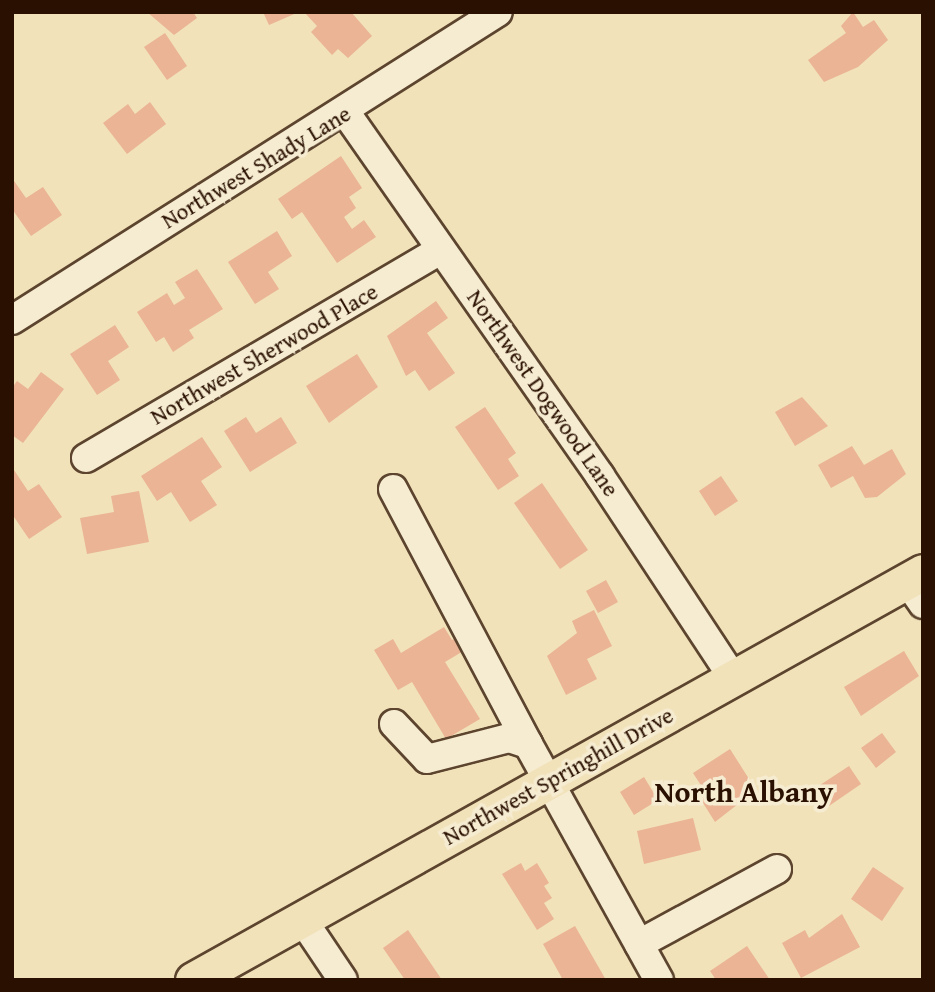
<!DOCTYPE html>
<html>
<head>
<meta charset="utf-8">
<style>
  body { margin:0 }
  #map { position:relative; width:935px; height:992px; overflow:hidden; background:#f1e2ba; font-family:"Gentium Book Plus",serif }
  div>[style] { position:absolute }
  .building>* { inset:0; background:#eab495 }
  .roads { filter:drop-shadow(2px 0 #5c442e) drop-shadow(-2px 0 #5c442e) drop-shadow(0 2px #5c442e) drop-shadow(0 -2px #5c442e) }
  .minor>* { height:28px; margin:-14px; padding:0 14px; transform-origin:14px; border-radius:14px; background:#f6ecd2 }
  .major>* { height:35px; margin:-17.5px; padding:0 17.5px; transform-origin:17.5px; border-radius:17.5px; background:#f1e2ba }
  span { translate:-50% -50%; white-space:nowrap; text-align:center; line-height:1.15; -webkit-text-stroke:7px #f6ecd2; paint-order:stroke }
  .street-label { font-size:23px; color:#2a1000 }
  .district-label { font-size:30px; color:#2a1000; font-weight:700 }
  .frame { position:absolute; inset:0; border:14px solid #2a1000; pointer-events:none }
</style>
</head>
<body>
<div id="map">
  <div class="building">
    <i style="clip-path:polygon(147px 12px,193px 12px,197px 18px,174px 35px)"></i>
    <i style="clip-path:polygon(263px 12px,299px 12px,269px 25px)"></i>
    <i style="clip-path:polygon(304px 12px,351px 12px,372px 36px,348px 58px,338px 49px,332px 55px,311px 32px,317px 26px)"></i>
    <i style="clip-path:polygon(853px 12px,863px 27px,874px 20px,888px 40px,858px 67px,824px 82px,808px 60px,846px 33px,841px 26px)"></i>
    <i style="clip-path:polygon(165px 33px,187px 66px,167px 80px,144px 47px)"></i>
    <i style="clip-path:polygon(150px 102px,166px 124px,127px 154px,103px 123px,128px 104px,135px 114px)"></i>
    <i style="clip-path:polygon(341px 156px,362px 188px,349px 197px,356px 208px,344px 217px,352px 229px,364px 220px,376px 237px,337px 263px,302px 212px,292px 219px,278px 199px)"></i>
    <i style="clip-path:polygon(12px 178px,26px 198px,43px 187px,62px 215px,31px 236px,12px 209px)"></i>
    <i style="clip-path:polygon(277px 231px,292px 256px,268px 272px,279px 289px,255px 304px,228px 262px)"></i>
    <i style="clip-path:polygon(197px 269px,223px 309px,189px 330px,194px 338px,173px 352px,164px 337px,156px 342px,137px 312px,167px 293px,174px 305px,185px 298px,175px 282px)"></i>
    <i style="clip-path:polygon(436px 301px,448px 318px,427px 333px,455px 373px,429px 391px,415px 370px,406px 376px,387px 336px)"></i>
    <i style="clip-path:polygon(115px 325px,129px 347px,108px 361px,120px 380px,97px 395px,70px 354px)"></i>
    <i style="clip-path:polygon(357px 354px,378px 387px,329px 423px,306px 386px)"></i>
    <i style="clip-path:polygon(41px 372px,64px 389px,23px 443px,12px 435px,12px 388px,17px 381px,28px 389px)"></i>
    <i style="clip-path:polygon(802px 397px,828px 426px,795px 446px,775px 412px)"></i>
    <i style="clip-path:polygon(485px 407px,516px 453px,508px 459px,519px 476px,498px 490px,455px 427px)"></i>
    <i style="clip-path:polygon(246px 417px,256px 433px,281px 417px,297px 443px,250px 472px,224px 431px)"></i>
    <i style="clip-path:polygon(202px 437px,222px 467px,201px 481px,217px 505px,190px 522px,171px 492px,157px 501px,141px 476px)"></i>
    <i style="clip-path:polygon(852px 446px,864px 465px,892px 449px,906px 474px,877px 497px,865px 498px,853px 476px,831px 488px,818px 465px)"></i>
    <i style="clip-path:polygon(12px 467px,28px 491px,39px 484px,62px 517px,29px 539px,12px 514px)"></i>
    <i style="clip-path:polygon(721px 476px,738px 501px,715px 516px,699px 491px)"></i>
    <i style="clip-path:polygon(542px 483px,588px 550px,560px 569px,514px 503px)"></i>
    <i style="clip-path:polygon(139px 491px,149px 542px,87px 554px,80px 518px,114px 512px,111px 496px)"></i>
    <i style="clip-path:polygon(606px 580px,618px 602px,598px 613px,586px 591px)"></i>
    <i style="clip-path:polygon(594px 610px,612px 646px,587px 659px,597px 679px,566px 695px,547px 656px,577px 633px,572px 621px)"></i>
    <i style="clip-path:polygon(444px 627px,452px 640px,462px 634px,470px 647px,445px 662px,480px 719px,446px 739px,412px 682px,398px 690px,374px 650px,393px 639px,401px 653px)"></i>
    <i style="clip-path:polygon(904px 651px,919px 676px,861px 716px,844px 687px)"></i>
    <i style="clip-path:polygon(882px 733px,896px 752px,876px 768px,861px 748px)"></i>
    <i style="clip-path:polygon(730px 749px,756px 790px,715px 822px,698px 795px,704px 790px,693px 773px)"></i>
    <i style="clip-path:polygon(849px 766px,861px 784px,829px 806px,817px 787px)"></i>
    <i style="clip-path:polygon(644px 777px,658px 800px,634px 815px,620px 792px)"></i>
    <i style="clip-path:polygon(693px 818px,701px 850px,644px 864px,637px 831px)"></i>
    <i style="clip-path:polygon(521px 863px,525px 871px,537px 863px,549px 883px,544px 886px,552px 898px,544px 903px,554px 919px,537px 930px,502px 874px)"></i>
    <i style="clip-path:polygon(873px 867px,904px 888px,882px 921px,851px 899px)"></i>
    <i style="clip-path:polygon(842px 914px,860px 947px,801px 978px,782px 943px,805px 930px,809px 938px)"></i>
    <i style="clip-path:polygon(575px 926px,606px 980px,563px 980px,543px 944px)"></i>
    <i style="clip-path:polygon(408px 930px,442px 980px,405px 980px,383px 948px)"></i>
    <i style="clip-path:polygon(747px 946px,770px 980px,716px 980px,710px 971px)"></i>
  </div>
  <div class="roads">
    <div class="minor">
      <i style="left:346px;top:113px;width:443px;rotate:55deg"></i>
      <i style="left:600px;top:476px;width:242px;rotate:56.6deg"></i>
      <i style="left:12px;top:320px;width:575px;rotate:-32.36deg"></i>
      <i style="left:86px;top:458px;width:411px;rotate:-30.4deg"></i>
      <i style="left:393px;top:489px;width:289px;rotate:62.1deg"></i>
      <i style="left:907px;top:581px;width:28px;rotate:55deg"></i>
      <i style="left:394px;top:724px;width:48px;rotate:46.7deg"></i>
      <i style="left:427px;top:759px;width:85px;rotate:-14.4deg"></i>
      <i style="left:509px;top:738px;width:20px;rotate:18deg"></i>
      <i style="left:528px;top:744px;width:270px;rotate:61deg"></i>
      <i style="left:302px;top:919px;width:73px;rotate:56.1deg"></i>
      <i style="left:639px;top:944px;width:157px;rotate:-28.5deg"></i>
    </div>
    <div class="major">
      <i style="left:193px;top:980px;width:836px;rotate:-29.2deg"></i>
    </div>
  </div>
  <div class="street-label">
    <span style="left:256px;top:167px;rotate:-31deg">Northwest Shady Lane</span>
    <span style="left:264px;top:354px;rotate:-30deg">Northwest Sherwood Place</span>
    <span style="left:543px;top:393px;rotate:55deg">Northwest Dogwood Lane</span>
    <span style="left:558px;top:776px;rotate:-29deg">Northwest Springhill Drive</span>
  </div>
  <div class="district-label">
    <span style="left:744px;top:791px">North Albany</span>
  </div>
  <div class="frame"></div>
</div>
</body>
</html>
